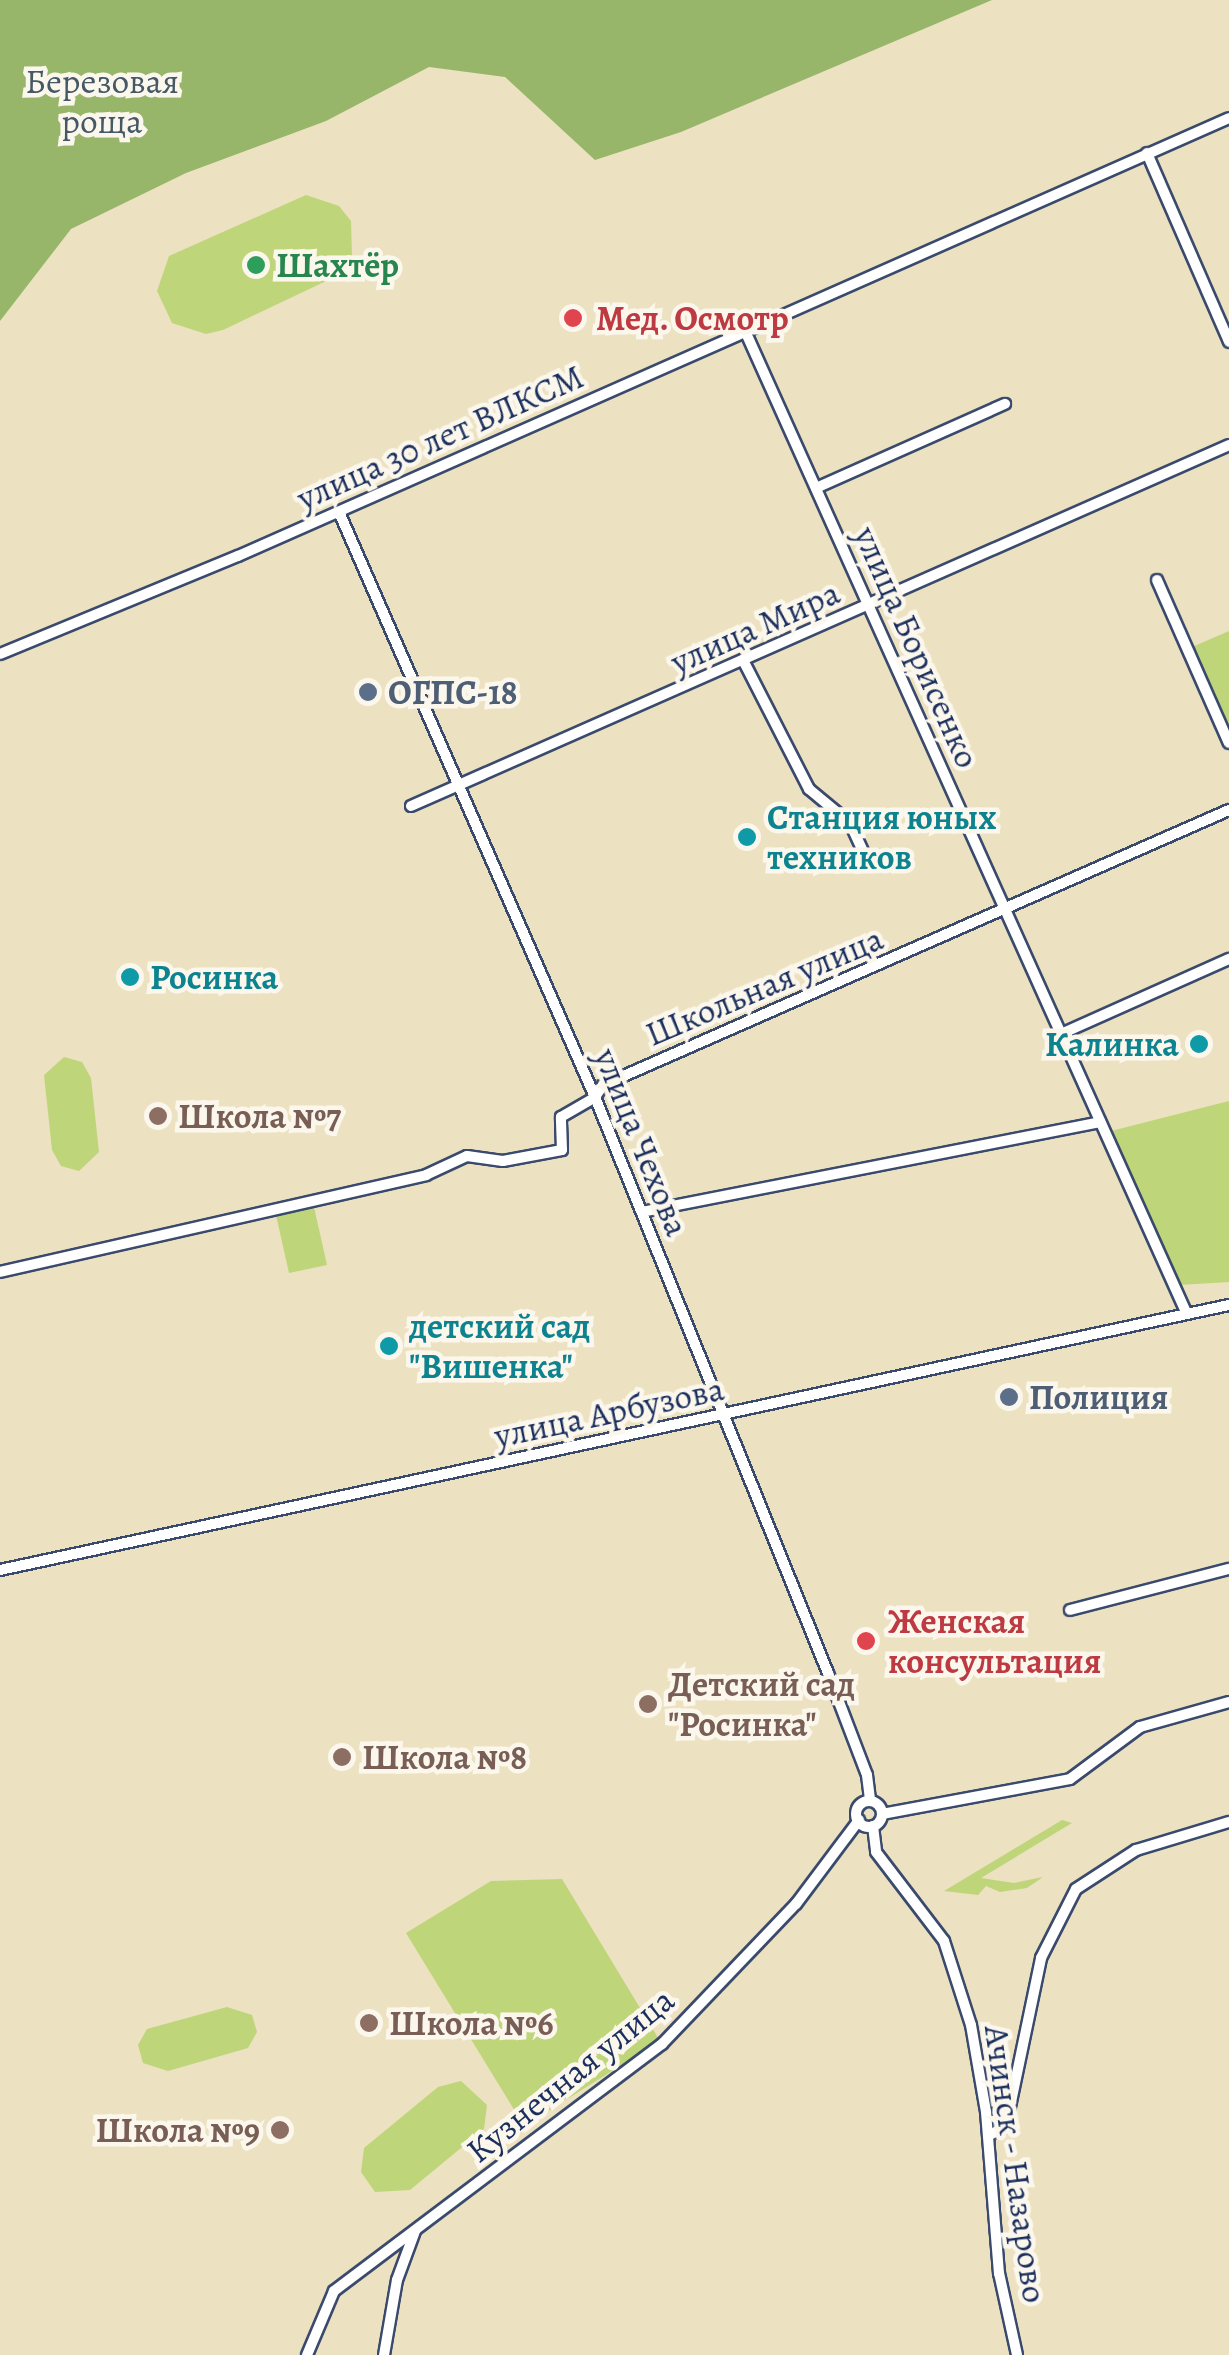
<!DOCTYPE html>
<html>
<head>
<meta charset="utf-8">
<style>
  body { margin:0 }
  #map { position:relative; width:1229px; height:2355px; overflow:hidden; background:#ece1c0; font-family:Alegreya,serif }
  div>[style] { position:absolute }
  .green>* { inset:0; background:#bfd57a }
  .forest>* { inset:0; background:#97b66a }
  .roads { filter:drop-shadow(2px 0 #3a4a6d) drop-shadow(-2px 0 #3a4a6d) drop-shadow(0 2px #3a4a6d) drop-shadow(0 -2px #3a4a6d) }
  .minor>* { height:10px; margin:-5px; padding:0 5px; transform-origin:5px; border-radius:5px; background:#fff }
  .minor>.ring { margin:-5px; padding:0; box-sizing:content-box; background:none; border:10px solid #fff; border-radius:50% }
  .dots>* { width:28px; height:28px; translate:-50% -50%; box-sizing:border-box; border:5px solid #fbf7ec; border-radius:50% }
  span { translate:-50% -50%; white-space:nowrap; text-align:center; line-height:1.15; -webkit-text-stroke:9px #fbf7ec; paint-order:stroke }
  .park-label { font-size:35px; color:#445865 }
  .leisure-label { font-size:35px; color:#27864d; font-weight:700 }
  .left { translate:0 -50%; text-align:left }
  .health-label { font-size:35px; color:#be3a42; font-weight:700 }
  .street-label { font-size:35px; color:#1b2f5e }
  .service-label { font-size:35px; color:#4e5e75; font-weight:700 }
  .culture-label { font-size:35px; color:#0d838f; font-weight:700 }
  .right { translate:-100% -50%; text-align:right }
  .education-label { font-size:35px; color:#785e54; font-weight:700 }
</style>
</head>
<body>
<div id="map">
  <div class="green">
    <i style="clip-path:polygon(306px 195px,339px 206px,351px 221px,352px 257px,343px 273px,223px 330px,206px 334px,172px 323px,157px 291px,169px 256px)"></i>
    <i style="clip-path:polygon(1229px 631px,1229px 730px,1192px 647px)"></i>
    <i style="clip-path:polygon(64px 1057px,82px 1062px,91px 1078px,99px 1152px,79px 1171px,61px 1166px,52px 1150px,44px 1075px)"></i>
    <i style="clip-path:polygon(1229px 1101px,1229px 1282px,1179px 1285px,1111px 1131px)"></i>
    <i style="clip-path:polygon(314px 1207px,327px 1265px,289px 1273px,276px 1215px)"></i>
    <i style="clip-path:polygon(1062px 1820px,1072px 1823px,981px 1878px,1014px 1883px,1043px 1877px,1027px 1888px,1000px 1892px,986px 1886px,978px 1895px,944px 1891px)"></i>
    <i style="clip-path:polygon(562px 1879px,660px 2041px,524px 2126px,406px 1933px,491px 1881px)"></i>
    <i style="clip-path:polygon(227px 2007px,252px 2015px,257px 2032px,248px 2048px,168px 2071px,143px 2063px,138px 2045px,147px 2029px)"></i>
    <i style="clip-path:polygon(461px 2081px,487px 2105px,484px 2129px,410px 2190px,375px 2192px,361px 2172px,364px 2148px,438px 2087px)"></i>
  </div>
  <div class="forest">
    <i style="clip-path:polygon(0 0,992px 0,681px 132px,595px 160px,505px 77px,429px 67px,326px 121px,186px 173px,71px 229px,0 321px)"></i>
  </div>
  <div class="roads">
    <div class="minor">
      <i style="left:1147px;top:153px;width:206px;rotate:66.5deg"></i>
      <i style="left:746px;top:333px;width:1073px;rotate:65.8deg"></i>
      <i style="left:816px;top:488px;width:207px;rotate:-24deg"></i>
      <i style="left:339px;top:512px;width:639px;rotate:66.37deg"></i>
      <i style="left:595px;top:1097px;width:621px;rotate:67.98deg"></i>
      <i style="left:828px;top:1673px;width:109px;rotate:69.1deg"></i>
      <i style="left:867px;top:1775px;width:26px;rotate:83deg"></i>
      <i style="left:1157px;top:580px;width:178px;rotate:66.2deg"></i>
      <i style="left:0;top:654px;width:257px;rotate:-22.4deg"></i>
      <i style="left:238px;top:556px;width:1083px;rotate:-23.84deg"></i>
      <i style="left:744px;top:662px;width:143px;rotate:62.9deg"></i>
      <i style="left:809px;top:789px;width:53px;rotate:39.7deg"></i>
      <i style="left:850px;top:823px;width:41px;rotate:65.3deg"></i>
      <i style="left:411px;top:806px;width:894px;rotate:-23.81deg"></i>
      <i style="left:1061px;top:1034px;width:184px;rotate:-24.1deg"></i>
      <i style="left:642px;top:1212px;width:467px;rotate:-11.1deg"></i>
      <i style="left:0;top:1272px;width:437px;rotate:-12.8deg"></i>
      <i style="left:426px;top:1175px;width:45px;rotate:-24.9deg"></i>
      <i style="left:467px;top:1156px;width:36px;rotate:8deg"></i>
      <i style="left:503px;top:1161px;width:60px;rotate:-10.6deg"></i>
      <i style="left:562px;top:1150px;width:33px;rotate:-92deg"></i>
      <i style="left:561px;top:1117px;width:39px;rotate:-30deg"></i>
      <i style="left:595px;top:1097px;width:14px;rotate:-56deg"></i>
      <i style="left:603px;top:1085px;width:684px;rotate:-23.72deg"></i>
      <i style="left:0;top:1570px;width:1257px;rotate:-12.17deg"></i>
      <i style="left:1070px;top:1610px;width:164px;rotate:-14.5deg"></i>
      <i class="ring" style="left:856px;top:1801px;width:16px;height:16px"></i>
      <i style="left:882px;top:1814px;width:191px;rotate:-10.5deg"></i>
      <i style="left:1070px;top:1779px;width:87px;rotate:-36.6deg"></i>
      <i style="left:1140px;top:1727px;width:92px;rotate:-15.7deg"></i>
      <i style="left:873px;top:1826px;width:26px;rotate:83deg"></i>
      <i style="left:876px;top:1852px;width:112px;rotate:52.6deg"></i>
      <i style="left:944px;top:1941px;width:88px;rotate:72.2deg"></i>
      <i style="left:971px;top:2025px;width:88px;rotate:80.2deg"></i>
      <i style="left:986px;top:2112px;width:162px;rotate:85.4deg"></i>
      <i style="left:999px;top:2273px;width:84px;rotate:77.6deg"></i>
      <i style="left:988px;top:2136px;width:21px;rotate:-29deg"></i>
      <i style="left:1006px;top:2126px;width:172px;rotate:-78.2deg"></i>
      <i style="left:1041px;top:1958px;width:77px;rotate:-63.1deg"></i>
      <i style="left:1076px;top:1889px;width:72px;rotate:-33deg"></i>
      <i style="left:1136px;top:1850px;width:97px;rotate:-16.8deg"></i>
      <i style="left:307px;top:2355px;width:69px;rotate:-67.1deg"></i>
      <i style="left:334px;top:2291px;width:411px;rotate:-37deg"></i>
      <i style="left:662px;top:2044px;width:194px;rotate:-46.3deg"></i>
      <i style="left:796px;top:1904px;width:105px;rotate:-53.1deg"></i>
      <i style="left:384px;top:2355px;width:76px;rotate:-80.2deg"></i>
      <i style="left:397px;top:2280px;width:52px;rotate:-69.8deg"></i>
    </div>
  </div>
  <div class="dots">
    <i style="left:256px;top:265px;background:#2e9e5b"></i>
    <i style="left:573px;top:318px;background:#e0444e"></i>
    <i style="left:368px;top:692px;background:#5c6f8a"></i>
    <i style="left:747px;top:837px;background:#0f9aa8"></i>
    <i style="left:130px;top:977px;background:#0f9aa8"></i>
    <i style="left:1199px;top:1044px;background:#0f9aa8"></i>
    <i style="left:158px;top:1116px;background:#8d6e63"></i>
    <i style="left:389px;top:1346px;background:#0f9aa8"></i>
    <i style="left:1009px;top:1397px;background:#5c6f8a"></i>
    <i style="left:866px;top:1641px;background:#e0444e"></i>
    <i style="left:648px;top:1704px;background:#8d6e63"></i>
    <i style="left:342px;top:1757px;background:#8d6e63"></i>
    <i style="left:369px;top:2023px;background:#8d6e63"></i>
    <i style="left:280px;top:2130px;background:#8d6e63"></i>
  </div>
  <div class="park-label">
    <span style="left:102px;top:101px">Березовая<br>роща</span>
  </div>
  <div class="leisure-label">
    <span class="left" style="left:276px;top:265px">Шахтёр</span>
  </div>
  <div class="health-label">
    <span class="left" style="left:596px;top:318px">Мед. Осмотр</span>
    <span class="left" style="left:888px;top:1641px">Женская<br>консультация</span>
  </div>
  <div class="street-label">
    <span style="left:440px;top:437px;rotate:-24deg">улица 30 лет ВЛКСМ</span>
    <span style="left:755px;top:627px;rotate:-24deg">улица Мира</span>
    <span style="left:917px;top:647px;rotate:66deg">улица Борисенко</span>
    <span style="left:764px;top:986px;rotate:-23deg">Школьная улица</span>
    <span style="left:642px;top:1142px;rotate:68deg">улица Чехова</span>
    <span style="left:609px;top:1412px;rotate:-12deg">улица Арбузова</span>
    <span style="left:570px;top:2075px;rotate:-39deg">Кузнечная улица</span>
    <span style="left:1016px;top:2164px;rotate:82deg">Ачинск - Назарово</span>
  </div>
  <div class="service-label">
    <span class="left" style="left:388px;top:692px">ОГПС-18</span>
    <span class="left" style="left:1029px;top:1397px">Полиция</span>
  </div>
  <div class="culture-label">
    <span class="left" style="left:767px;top:837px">Станция юных<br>техников</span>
    <span class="left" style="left:150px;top:977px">Росинка</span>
    <span class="right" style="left:1179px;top:1044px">Калинка</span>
    <span class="left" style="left:409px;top:1346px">детский сад<br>"Вишенка"</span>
  </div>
  <div class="education-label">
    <span class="left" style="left:178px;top:1116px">Школа №7</span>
    <span class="left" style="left:668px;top:1704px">Детский сад<br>"Росинка"</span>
    <span class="left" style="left:362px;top:1757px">Школа №8</span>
    <span class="left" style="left:389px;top:2023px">Школа №6</span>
    <span class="right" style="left:260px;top:2130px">Школа №9</span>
  </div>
</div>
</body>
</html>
